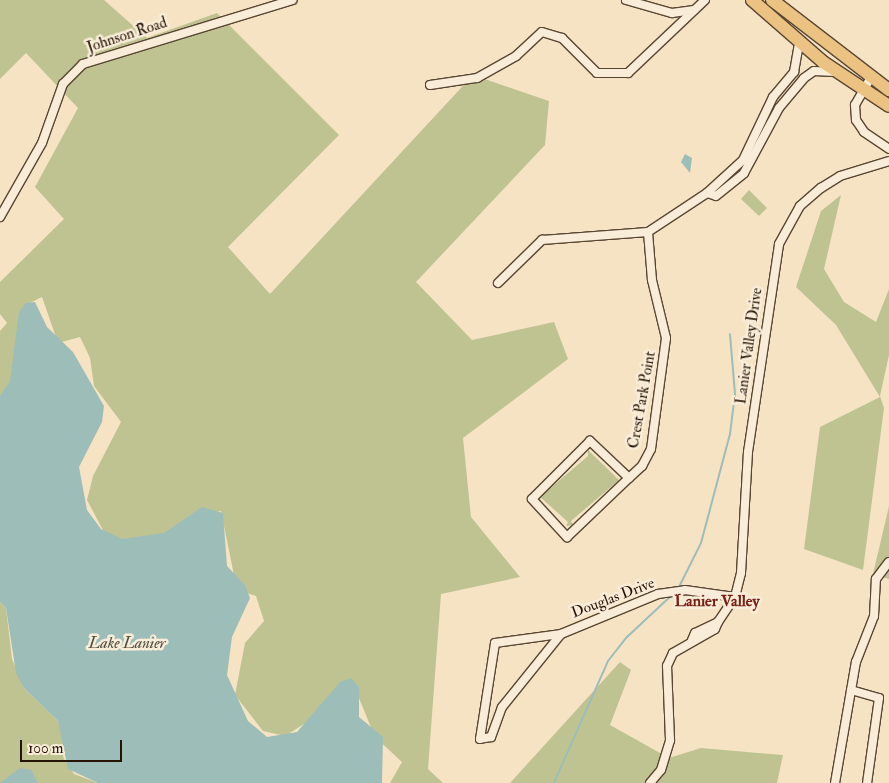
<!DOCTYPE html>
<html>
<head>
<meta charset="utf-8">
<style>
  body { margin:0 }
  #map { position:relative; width:889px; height:783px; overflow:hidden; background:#f6e3c4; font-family:"IM FELL Double Pica",serif }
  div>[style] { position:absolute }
  .green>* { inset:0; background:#bfc392 }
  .water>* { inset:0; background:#9dbdb9 }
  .stream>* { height:2px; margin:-1px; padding:0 1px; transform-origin:1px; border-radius:1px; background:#9dbdb9 }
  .roads { filter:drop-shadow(1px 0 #594632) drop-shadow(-1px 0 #594632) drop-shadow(0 1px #594632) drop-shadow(0 -1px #594632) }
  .street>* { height:8px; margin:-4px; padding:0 4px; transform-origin:4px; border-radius:4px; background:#f9edd9 }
  .primary>* { height:12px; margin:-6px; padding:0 6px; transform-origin:6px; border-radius:6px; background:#ebc282 }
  span { translate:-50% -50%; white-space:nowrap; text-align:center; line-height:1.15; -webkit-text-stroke:5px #f9edd9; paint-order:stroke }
  .street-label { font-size:15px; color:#251202 }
  .neighbourhood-label { font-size:16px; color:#7a1f14; font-weight:700 }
  .water-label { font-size:16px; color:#4f4e42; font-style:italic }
  .scale { position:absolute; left:20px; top:740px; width:102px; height:22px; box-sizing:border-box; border:2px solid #251202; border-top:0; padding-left:6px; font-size:15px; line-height:18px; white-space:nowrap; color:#251202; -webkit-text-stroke:4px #f9edd9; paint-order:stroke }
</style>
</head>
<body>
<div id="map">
  <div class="green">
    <i style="clip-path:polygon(0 0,104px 0,147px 38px,217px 13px,339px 135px,228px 247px,270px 294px,473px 75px,549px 101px,545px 145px,416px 282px,472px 340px,554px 322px,568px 359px,463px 438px,471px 517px,520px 577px,441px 594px,428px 769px,443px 783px,390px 783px,402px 762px,375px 737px,356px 691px,285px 736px,263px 731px,235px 695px,245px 643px,264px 621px,256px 596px,237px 590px,221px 511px,204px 515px,170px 539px,133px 544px,105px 534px,87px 500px,93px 476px,121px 422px,94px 386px,90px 358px,80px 337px,58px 343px,42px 297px,26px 305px,15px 378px,0 402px,0 331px,7px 323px,0 314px,0 282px,64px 219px,35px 187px,78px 108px,26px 53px,0 79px)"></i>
    <i style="clip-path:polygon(749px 190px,767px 208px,759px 216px,741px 199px)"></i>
    <i style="clip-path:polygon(841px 195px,824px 269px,844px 302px,876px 322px,889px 289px,889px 355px,880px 396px,884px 408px,863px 570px,804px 549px,820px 427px,880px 397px,836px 325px,796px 287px,821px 211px)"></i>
    <i style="clip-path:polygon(588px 450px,619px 480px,571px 521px,573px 525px,566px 526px,568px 522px,540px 497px,588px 456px)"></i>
    <i style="clip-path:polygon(889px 506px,889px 579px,873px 574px)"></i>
    <i style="clip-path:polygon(0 602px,6px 608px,12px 659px,24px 688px,58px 721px,66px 746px,63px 757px,74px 774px,98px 783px,0 783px)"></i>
    <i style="clip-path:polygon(620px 662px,631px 670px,610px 725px,669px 758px,701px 748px,783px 755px,777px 783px,510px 783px)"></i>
  </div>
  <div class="water">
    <i style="clip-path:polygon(685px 154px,692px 158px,690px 173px,681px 162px)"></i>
    <i style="clip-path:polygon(35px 302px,47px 327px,73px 352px,104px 406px,102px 422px,79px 467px,87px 510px,101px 529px,122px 539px,164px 533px,202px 507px,223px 513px,227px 566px,245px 585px,250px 598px,232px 637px,227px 675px,248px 721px,267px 737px,297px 732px,340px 682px,351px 678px,359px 687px,359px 717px,383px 737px,382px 783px,98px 783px,68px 769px,58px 721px,24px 688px,16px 673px,6px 608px,0 602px,0 396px,10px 381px,19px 312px,26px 303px)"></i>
    <i style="clip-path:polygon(20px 768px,31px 770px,38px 783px,0 783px)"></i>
  </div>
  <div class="stream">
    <i style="left:678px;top:589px;width:51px;rotate:-63.4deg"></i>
    <i style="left:701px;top:543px;width:113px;rotate:-75.1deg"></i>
    <i style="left:730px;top:434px;width:40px;rotate:-82.9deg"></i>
    <i style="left:735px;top:394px;width:60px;rotate:-94.8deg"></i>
    <i style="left:554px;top:783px;width:133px;rotate:-66.1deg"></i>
    <i style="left:608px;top:661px;width:31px;rotate:-52deg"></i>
    <i style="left:627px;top:637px;width:63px;rotate:-43.1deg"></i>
  </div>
  <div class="roads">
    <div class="street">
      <i style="left:626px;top:0;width:48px;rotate:15.8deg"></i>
      <i style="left:672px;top:13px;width:22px;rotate:-8deg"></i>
      <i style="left:870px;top:79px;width:30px;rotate:120deg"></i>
      <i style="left:855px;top:105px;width:15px;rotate:86deg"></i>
      <i style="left:856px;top:120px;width:14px;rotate:56deg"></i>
      <i style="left:864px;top:132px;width:30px;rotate:34deg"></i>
      <i style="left:430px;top:85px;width:48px;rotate:-8.5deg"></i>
      <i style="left:477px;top:78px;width:45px;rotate:-29.4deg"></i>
      <i style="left:516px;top:56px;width:35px;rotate:-43deg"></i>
      <i style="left:542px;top:32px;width:21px;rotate:17deg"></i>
      <i style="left:562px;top:38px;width:49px;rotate:45deg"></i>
      <i style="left:597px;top:73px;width:31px"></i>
      <i style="left:628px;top:73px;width:106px;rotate:-43.5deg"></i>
      <i style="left:707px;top:193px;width:9px;rotate:18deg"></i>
      <i style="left:716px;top:196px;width:36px;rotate:-39deg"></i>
      <i style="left:744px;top:173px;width:74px;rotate:-61.7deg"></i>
      <i style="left:779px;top:108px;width:39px;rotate:-50deg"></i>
      <i style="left:804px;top:78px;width:12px;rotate:-35deg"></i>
      <i style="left:814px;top:71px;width:21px;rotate:3deg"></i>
      <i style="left:0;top:217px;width:85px;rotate:-60.4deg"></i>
      <i style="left:42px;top:143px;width:63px;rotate:-70.4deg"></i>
      <i style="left:63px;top:84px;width:28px;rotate:-45deg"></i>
      <i style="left:83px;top:64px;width:219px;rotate:-17deg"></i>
      <i style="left:498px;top:283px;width:62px;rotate:-44.3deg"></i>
      <i style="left:542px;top:240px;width:106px;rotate:-4.3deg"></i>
      <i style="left:648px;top:232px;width:71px;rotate:-33.5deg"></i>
      <i style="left:707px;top:193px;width:49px;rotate:-42.5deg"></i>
      <i style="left:743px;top:160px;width:70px;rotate:-64.5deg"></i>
      <i style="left:773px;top:97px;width:33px;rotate:-50deg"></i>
      <i style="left:794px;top:72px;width:29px;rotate:-80deg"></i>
      <i style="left:629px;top:478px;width:54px;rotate:-136.5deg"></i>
      <i style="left:590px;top:441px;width:82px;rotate:135deg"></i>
      <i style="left:532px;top:499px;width:52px;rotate:47.4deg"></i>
      <i style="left:567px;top:537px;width:86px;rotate:-43.6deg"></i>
      <i style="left:629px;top:478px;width:18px;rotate:-43deg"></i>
      <i style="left:642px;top:466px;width:19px;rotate:-62deg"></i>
      <i style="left:651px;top:449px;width:112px;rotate:-82.3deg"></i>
      <i style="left:666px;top:338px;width:60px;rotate:-103.6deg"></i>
      <i style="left:652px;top:280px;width:48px;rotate:-94.8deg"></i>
      <i style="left:718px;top:622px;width:30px;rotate:-56deg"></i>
      <i style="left:735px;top:597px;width:25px;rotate:-76deg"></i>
      <i style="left:741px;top:573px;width:121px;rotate:-86.7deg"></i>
      <i style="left:748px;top:452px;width:210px;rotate:-81.5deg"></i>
      <i style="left:779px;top:244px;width:43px;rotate:-61.1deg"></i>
      <i style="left:800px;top:206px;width:28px;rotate:-41deg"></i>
      <i style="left:821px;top:188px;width:22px;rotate:-32deg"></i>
      <i style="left:840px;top:176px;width:51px;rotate:-17deg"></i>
      <i style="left:561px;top:634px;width:94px;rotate:128.9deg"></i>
      <i style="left:502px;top:707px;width:32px;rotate:110deg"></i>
      <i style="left:491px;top:737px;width:11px;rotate:170deg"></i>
      <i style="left:480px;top:739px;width:97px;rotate:-81.1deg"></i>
      <i style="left:495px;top:643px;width:67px;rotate:-7.8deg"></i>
      <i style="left:561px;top:634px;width:105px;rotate:-22.4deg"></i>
      <i style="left:658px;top:594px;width:27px;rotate:-8deg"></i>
      <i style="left:685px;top:590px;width:50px;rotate:8deg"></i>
      <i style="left:851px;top:690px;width:29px;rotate:16deg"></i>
      <i style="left:879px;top:698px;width:86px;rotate:98deg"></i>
      <i style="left:650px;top:783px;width:17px;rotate:-50deg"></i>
      <i style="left:661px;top:770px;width:31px;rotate:-73deg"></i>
      <i style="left:670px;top:740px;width:74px;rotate:-92.3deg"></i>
      <i style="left:667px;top:666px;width:14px;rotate:-65deg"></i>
      <i style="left:673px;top:653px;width:48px;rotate:-29.7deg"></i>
      <i style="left:715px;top:629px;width:8px;rotate:-67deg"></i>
      <i style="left:718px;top:622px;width:25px;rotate:154deg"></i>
      <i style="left:695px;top:633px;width:8px;rotate:113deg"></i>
      <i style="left:835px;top:783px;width:123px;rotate:-80.2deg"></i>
      <i style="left:856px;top:662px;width:49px;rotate:-68.6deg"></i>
      <i style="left:874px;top:616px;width:37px;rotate:-87deg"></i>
      <i style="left:876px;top:579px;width:21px;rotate:-53deg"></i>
    </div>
    <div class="primary">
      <i style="left:752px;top:0;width:94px;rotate:41.1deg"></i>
      <i style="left:823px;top:62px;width:79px;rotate:33.7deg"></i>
      <i style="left:772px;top:0;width:148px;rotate:37.6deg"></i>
    </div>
  </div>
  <div class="street-label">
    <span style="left:127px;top:35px;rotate:-18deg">Johnson Road</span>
    <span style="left:749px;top:346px;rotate:-82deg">Lanier Valley Drive</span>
    <span style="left:642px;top:400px;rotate:-80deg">Crest Park Point</span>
    <span style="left:613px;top:598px;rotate:-21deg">Douglas Drive</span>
  </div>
  <div class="neighbourhood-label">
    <span style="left:717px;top:601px">Lanier Valley</span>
  </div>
  <div class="water-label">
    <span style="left:127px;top:643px">Lake Lanier</span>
  </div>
  <div class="scale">100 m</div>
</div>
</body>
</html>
